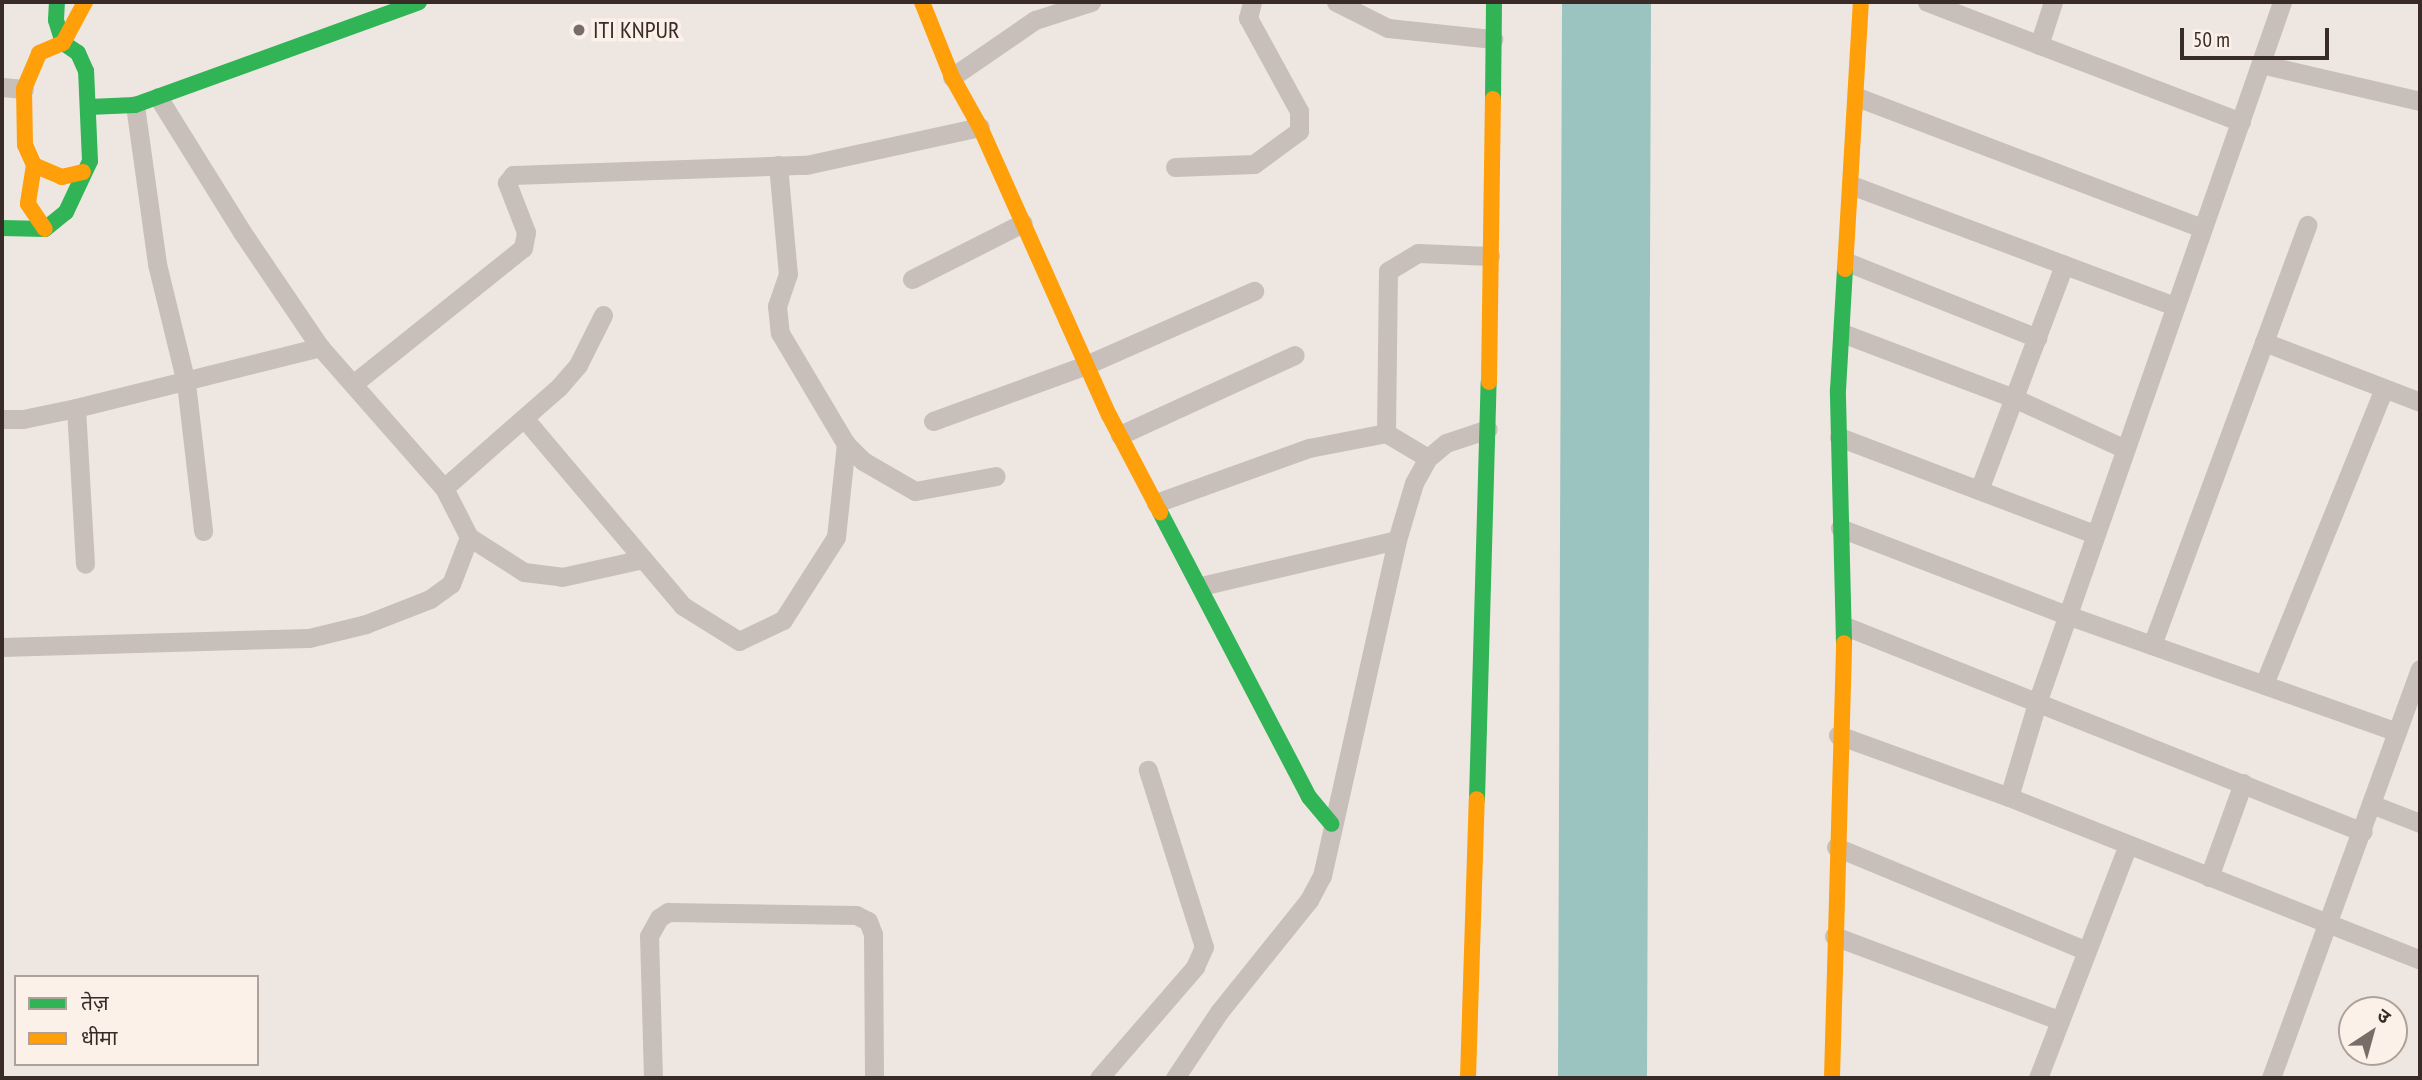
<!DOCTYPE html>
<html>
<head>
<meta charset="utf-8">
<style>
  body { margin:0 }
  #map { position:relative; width:2422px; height:1080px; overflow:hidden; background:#eee7e1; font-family:"PT Sans Narrow","Noto Sans Devanagari",sans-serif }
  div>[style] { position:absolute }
  .water>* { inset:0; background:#9bc3c0 }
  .street>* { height:19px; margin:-9.5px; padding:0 9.5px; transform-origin:9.5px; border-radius:9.5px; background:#c8bfba }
  .fast>* { height:16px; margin:-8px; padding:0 8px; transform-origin:8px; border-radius:8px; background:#30b455 }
  .slow>* { height:16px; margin:-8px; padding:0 8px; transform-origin:8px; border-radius:8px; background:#ff9f0a }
  .dots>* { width:19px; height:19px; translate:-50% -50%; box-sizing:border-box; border:4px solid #fbf1e8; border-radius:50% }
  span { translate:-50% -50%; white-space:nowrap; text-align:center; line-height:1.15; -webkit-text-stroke:7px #fbf1e8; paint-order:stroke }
  .poi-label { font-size:24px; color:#392c28 }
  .left { translate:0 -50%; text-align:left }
  .frame { position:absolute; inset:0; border:4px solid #392c28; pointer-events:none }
  .legend { position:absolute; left:14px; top:975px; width:245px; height:91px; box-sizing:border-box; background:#fbf1e8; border:2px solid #ada29b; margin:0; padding:9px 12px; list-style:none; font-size:21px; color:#392c28 }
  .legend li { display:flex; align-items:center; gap:14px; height:35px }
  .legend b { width:35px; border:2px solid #ada29b }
  .north { position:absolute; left:2338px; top:996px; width:70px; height:70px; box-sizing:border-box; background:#fbf1e8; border:2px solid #ada29b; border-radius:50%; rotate:36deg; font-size:19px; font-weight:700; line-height:28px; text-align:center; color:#392c28 }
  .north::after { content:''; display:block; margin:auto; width:24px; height:32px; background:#786d69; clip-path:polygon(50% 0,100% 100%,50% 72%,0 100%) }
  .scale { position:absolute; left:2180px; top:28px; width:149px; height:32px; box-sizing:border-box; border:4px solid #392c28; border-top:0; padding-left:9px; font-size:21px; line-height:24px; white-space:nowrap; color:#392c28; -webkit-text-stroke:5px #fbf1e8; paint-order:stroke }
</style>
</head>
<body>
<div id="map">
  <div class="water">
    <i style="clip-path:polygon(1562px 2px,1651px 2px,1647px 1078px,1558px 1078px)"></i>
  </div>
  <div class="street">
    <i style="left:1336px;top:2px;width:58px;rotate:26.6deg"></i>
    <i style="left:1388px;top:28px;width:106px;rotate:6deg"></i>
    <i style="left:1927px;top:2px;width:336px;rotate:20.9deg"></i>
    <i style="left:2039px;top:45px;width:45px;rotate:-72deg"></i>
    <i style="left:2261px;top:64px;width:163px;rotate:13.1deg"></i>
    <i style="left:952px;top:77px;width:101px;rotate:-34.5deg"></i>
    <i style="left:1035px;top:20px;width:59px;rotate:-17.8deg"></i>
    <i style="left:2px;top:87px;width:22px;rotate:5deg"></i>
    <i style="left:158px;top:97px;width:159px;rotate:58.1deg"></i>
    <i style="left:242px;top:232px;width:139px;rotate:55.9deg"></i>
    <i style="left:320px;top:347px;width:188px;rotate:48.7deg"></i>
    <i style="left:444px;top:488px;width:55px;rotate:63deg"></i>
    <i style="left:469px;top:537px;width:65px;rotate:32.5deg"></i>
    <i style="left:524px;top:572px;width:38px;rotate:7deg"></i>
    <i style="left:562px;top:577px;width:83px;rotate:-12.5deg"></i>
    <i style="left:1857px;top:97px;width:368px;rotate:20.8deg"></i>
    <i style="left:135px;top:105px;width:161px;rotate:82.1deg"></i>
    <i style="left:157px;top:264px;width:122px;rotate:76.3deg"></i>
    <i style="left:186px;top:383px;width:149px;rotate:83.4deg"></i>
    <i style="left:778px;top:165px;width:109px;rotate:84.8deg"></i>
    <i style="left:788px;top:274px;width:34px;rotate:109deg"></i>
    <i style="left:777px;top:306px;width:27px;rotate:84deg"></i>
    <i style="left:780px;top:333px;width:129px;rotate:59.3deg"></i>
    <i style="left:846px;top:444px;width:24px;rotate:45deg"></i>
    <i style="left:863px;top:461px;width:60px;rotate:30deg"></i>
    <i style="left:915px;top:491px;width:82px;rotate:-10.5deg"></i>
    <i style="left:1175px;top:167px;width:79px;rotate:-2.2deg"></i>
    <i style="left:1254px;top:164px;width:56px;rotate:-36.3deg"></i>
    <i style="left:1299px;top:131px;width:20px;rotate:-90deg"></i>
    <i style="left:1299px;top:111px;width:106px;rotate:-118.7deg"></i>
    <i style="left:1248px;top:18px;width:16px;rotate:-76deg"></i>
    <i style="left:1851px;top:185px;width:345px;rotate:20.5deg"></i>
    <i style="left:1847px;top:262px;width:205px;rotate:21.8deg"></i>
    <i style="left:912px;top:279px;width:124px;rotate:-26.8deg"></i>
    <i style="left:1842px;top:333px;width:184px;rotate:20.7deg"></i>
    <i style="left:2014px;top:398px;width:122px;rotate:24.7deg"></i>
    <i style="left:2264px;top:342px;width:167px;rotate:21deg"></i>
    <i style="left:353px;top:384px;width:218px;rotate:-38.7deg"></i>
    <i style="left:523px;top:248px;width:16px;rotate:-79deg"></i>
    <i style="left:526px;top:232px;width:53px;rotate:-111.2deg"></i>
    <i style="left:507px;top:183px;width:10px;rotate:-53deg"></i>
    <i style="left:513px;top:175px;width:293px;rotate:-2deg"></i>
    <i style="left:806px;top:165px;width:178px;rotate:-12.3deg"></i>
    <i style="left:76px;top:408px;width:156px;rotate:86.7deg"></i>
    <i style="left:524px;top:418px;width:246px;rotate:49.8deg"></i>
    <i style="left:683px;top:606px;width:66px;rotate:32deg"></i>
    <i style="left:739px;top:641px;width:49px;rotate:-25.5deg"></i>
    <i style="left:783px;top:620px;width:98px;rotate:-57.4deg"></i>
    <i style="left:836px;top:537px;width:94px;rotate:-83.9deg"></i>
    <i style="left:2px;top:419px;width:21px"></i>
    <i style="left:23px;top:419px;width:54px;rotate:-11.7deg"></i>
    <i style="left:76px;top:408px;width:252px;rotate:-14deg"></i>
    <i style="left:933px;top:421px;width:163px;rotate:-20.1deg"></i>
    <i style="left:1086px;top:365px;width:184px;rotate:-23.8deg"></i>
    <i style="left:1386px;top:433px;width:162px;rotate:-89.3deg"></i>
    <i style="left:1388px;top:271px;width:35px;rotate:-31deg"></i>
    <i style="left:1418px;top:253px;width:72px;rotate:2.4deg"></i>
    <i style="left:1120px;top:435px;width:192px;rotate:-24.6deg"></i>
    <i style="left:1839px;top:437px;width:274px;rotate:20.8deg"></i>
    <i style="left:444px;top:488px;width:153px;rotate:-41.3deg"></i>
    <i style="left:559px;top:387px;width:29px;rotate:-49deg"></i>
    <i style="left:578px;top:365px;width:56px;rotate:-63.4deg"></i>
    <i style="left:1979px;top:490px;width:241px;rotate:-69.3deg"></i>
    <i style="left:1156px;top:503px;width:163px;rotate:-19.8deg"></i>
    <i style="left:1309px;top:448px;width:78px;rotate:-11deg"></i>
    <i style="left:1386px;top:433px;width:49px;rotate:30.8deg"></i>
    <i style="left:1840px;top:528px;width:243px;rotate:21deg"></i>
    <i style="left:2067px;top:615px;width:350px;rotate:19.5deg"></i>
    <i style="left:1201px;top:586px;width:201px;rotate:-13.2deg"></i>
    <i style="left:1845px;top:626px;width:557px;rotate:21.69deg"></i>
    <i style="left:2152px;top:645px;width:448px;rotate:-69.7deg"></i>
    <i style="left:2px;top:647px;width:307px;rotate:-1.7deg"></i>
    <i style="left:309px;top:638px;width:59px;rotate:-13.8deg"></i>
    <i style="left:366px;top:624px;width:69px;rotate:-21.3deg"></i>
    <i style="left:430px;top:599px;width:26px;rotate:-36deg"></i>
    <i style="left:451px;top:584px;width:50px;rotate:-69deg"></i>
    <i style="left:2264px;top:684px;width:319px;rotate:-67.9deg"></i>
    <i style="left:1838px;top:735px;width:182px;rotate:19.9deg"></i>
    <i style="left:2009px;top:797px;width:442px;rotate:21.6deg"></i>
    <i style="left:2009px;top:797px;width:101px;rotate:-73.4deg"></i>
    <i style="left:2038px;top:700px;width:739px;rotate:-70.73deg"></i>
    <i style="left:2371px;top:804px;width:53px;rotate:21.2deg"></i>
    <i style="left:1836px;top:847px;width:269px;rotate:22.5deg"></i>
    <i style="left:2209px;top:877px;width:100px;rotate:-70.1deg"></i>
    <i style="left:1834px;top:936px;width:240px;rotate:20.5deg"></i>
    <i style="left:653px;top:1078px;width:142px;rotate:-91.6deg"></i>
    <i style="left:649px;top:936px;width:21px;rotate:-61deg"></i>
    <i style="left:659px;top:918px;width:11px;rotate:-34deg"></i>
    <i style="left:668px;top:912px;width:188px;rotate:0.9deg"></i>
    <i style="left:856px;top:915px;width:13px;rotate:27deg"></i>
    <i style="left:868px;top:921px;width:14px;rotate:69deg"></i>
    <i style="left:873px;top:934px;width:144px;rotate:89.6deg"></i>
    <i style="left:1099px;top:1078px;width:147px;rotate:-49.1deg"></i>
    <i style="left:1195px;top:967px;width:22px;rotate:-66deg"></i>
    <i style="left:1204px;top:947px;width:186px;rotate:-107.6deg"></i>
    <i style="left:1175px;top:1078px;width:79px;rotate:-56.3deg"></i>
    <i style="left:1219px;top:1012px;width:144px;rotate:-51.2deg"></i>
    <i style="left:1309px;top:900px;width:27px;rotate:-62deg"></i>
    <i style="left:1322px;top:876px;width:344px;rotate:-77.4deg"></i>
    <i style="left:1397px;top:540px;width:59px;rotate:-73.4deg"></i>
    <i style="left:1414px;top:483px;width:29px;rotate:-61deg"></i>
    <i style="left:1428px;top:458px;width:23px;rotate:-40deg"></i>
    <i style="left:1446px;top:443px;width:44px;rotate:-18.4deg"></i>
    <i style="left:2038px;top:1078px;width:250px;rotate:-68.9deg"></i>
    <i style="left:2271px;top:1078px;width:435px;rotate:-70deg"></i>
  </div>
  <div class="fast">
    <i style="left:1493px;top:99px;width:97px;rotate:-89.4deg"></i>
    <i style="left:89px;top:107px;width:46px;rotate:-2.5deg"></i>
    <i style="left:135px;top:105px;width:302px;rotate:-19.9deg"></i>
    <i style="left:2px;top:228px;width:43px;rotate:1.3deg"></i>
    <i style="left:45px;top:229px;width:27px;rotate:-39deg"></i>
    <i style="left:66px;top:212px;width:56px;rotate:-64.8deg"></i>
    <i style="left:90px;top:161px;width:90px;rotate:-92.5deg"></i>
    <i style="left:86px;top:71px;width:20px;rotate:-114deg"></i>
    <i style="left:78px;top:53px;width:18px;rotate:-146deg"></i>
    <i style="left:63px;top:43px;width:24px;rotate:-107deg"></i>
    <i style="left:56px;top:20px;width:18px;rotate:-87deg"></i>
    <i style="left:1160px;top:512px;width:322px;rotate:62.4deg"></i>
    <i style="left:1309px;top:797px;width:35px;rotate:50deg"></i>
    <i style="left:1844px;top:643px;width:253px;rotate:-91.4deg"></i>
    <i style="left:1838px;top:390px;width:121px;rotate:-86.7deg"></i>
    <i style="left:1477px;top:799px;width:417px;rotate:-88.4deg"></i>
  </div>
  <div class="slow">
    <i style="left:922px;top:2px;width:81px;rotate:68.2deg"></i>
    <i style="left:952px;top:77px;width:57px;rotate:60.8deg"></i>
    <i style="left:980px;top:127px;width:316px;rotate:65.9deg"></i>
    <i style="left:1109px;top:415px;width:110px;rotate:62.3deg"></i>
    <i style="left:34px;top:165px;width:39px;rotate:99deg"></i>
    <i style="left:28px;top:204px;width:30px;rotate:56deg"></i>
    <i style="left:83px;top:172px;width:22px;rotate:167deg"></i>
    <i style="left:62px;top:177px;width:30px;rotate:-157deg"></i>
    <i style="left:34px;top:165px;width:22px;rotate:-114deg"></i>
    <i style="left:25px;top:145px;width:56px;rotate:-91deg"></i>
    <i style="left:24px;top:89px;width:39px;rotate:-67deg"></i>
    <i style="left:39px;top:53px;width:26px;rotate:-23deg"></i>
    <i style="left:63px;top:43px;width:47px;rotate:-61.8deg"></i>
    <i style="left:1845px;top:269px;width:267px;rotate:-86.6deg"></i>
    <i style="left:1489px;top:382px;width:283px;rotate:-89.2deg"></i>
    <i style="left:1468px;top:1078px;width:279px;rotate:-88.2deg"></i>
    <i style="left:1832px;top:1078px;width:435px;rotate:-88.4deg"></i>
  </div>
  <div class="dots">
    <i style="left:579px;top:30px;background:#786d69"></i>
  </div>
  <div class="poi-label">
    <span class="left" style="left:593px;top:30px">ITI KNPUR</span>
  </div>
  <div class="frame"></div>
  <ul class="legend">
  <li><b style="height:9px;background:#30b455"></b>तेज़</li>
  <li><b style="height:9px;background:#ff9f0a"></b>धीमा</li>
  </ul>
  <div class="north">उ</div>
  <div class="scale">50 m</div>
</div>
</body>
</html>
